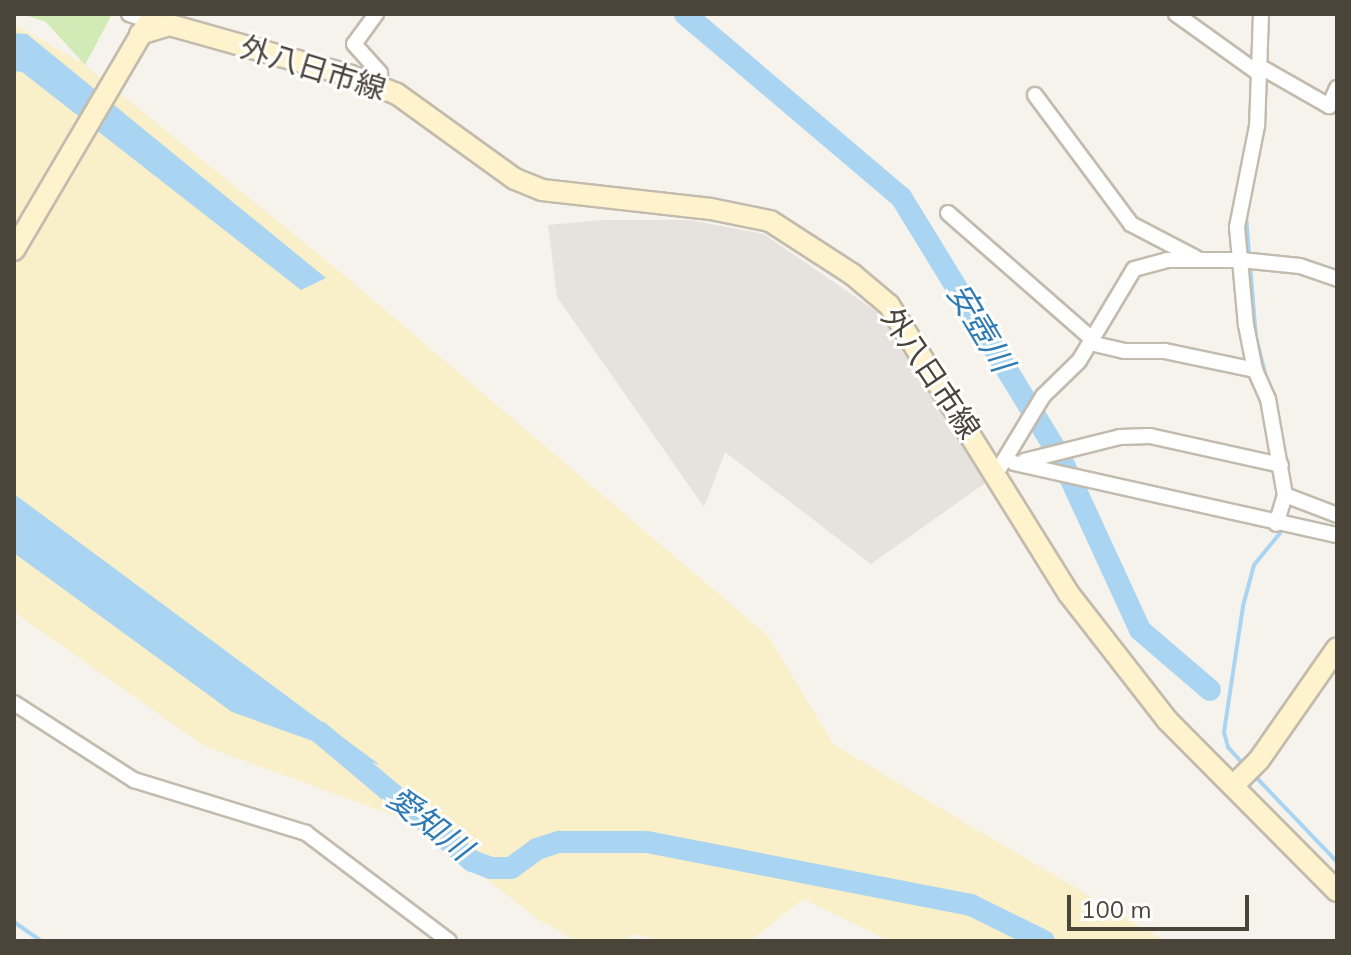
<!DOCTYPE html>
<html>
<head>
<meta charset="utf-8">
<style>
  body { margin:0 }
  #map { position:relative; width:1351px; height:955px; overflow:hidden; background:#f6f3ec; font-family:Mulish,"Noto Sans JP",sans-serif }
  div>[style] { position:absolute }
  .industrial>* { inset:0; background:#e6e2dd }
  .green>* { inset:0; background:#d2eab5 }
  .sand>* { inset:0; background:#f9efc9 }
  .water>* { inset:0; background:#a9d4f2 }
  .stream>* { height:4px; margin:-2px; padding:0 2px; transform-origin:2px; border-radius:2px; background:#a9d4f2 }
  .river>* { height:22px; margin:-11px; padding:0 11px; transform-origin:11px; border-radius:11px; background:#a9d4f2 }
  .roads { filter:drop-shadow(2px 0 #c2bbae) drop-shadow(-2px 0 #c2bbae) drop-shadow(0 2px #c2bbae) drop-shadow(0 -2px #c2bbae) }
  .minor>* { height:14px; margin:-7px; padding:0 7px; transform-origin:7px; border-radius:7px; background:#fff }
  .secondary>* { height:20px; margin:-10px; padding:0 10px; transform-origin:10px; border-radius:10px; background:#fff3cd }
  span { translate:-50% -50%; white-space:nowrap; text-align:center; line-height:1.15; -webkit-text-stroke:6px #fff; paint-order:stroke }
  .street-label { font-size:30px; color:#4b4439 }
  .water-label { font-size:32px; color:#2e7ab2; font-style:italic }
  .frame { position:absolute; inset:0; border:16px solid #4b4439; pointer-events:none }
  .scale { position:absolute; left:1067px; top:895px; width:182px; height:36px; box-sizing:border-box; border:4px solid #4b4439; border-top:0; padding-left:10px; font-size:24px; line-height:28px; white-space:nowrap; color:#4b4439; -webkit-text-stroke:6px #fff; paint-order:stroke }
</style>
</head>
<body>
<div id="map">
  <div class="industrial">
    <i style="clip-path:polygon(602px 220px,689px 220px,764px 234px,880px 314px,991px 479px,871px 564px,725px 452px,704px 507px,557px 297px,548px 225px)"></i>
  </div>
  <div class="green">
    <i style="clip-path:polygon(22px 14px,112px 14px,85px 65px,46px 22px)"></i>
  </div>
  <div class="sand">
    <i style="clip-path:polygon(14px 24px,85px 65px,338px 270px,768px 636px,834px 745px,1165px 941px,890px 941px,803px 899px,750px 941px,667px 941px,633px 934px,624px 941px,577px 941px,539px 920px,417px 824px,204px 746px,14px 612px)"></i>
  </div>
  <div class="water">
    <i style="clip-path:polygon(14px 33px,27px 34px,326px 278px,301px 290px,22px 72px,14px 71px)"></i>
    <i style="clip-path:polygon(14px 494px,380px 765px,232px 712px,14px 553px)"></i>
  </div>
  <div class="stream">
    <i style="left:1246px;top:216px;width:121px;rotate:85.3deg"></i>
    <i style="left:1256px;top:337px;width:45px;rotate:76deg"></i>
    <i style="left:1281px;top:432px;width:59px;rotate:81.2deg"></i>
    <i style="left:1244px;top:765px;width:24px;rotate:-132deg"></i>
    <i style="left:1228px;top:747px;width:16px;rotate:-105deg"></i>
    <i style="left:1224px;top:732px;width:127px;rotate:-81.4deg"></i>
    <i style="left:1243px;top:606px;width:42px;rotate:-75deg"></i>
    <i style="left:1254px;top:565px;width:41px;rotate:-50.9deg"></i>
    <i style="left:1280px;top:533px;width:32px;rotate:-72deg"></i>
    <i style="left:1253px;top:774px;width:122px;rotate:46.3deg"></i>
    <i style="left:14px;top:922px;width:33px;rotate:35deg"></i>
  </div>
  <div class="river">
    <i style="left:685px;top:14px;width:283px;rotate:40.3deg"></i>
    <i style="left:901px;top:197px;width:306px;rotate:58.5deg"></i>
    <i style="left:1061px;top:458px;width:189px;rotate:65.3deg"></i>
    <i style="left:1140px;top:630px;width:92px;rotate:40.6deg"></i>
    <i style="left:319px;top:732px;width:200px;rotate:40.1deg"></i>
    <i style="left:472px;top:861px;width:20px;rotate:20deg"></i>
    <i style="left:491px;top:868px;width:20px"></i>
    <i style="left:511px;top:868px;width:32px;rotate:-36deg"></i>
    <i style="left:537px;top:849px;width:23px;rotate:-18deg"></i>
    <i style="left:559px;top:842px;width:88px"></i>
    <i style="left:647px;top:842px;width:330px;rotate:11deg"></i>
    <i style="left:971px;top:905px;width:81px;rotate:26.3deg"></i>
  </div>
  <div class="roads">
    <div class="minor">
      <i style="left:129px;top:14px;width:22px;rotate:18deg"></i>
      <i style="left:376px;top:14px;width:37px;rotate:126deg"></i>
      <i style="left:354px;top:44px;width:39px;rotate:48deg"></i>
      <i style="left:380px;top:73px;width:15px;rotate:86deg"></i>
      <i style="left:1176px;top:14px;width:101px;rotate:35.7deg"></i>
      <i style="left:1261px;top:14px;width:112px;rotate:92deg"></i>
      <i style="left:1257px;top:126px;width:103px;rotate:101.2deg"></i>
      <i style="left:1237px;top:227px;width:98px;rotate:84.8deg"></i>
      <i style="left:1246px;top:325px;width:46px;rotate:78.7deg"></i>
      <i style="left:1255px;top:370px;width:32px;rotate:66deg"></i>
      <i style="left:1268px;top:399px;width:97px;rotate:80deg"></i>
      <i style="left:1285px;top:495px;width:30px;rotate:107deg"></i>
      <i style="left:1259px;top:66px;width:81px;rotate:29.7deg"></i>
      <i style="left:1329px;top:106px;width:20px;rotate:-66deg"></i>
      <i style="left:1035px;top:95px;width:161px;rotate:53.3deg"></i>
      <i style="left:1131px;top:224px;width:73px;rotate:27.6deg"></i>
      <i style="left:948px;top:213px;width:191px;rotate:41.2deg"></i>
      <i style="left:1090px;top:343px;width:35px;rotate:13deg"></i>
      <i style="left:1124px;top:351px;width:41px"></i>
      <i style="left:1165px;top:351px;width:92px;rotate:11.9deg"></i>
      <i style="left:1024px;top:461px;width:99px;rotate:-14deg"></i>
      <i style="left:1120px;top:437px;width:30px;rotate:-2deg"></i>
      <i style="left:1150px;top:436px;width:134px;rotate:12.5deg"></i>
      <i style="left:1014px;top:463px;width:331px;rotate:12.6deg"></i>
      <i style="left:997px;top:472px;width:89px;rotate:-58.8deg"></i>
      <i style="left:1043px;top:396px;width:50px;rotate:-44.2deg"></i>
      <i style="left:1079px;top:361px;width:107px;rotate:-59.1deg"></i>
      <i style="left:1134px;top:269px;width:34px;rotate:-15deg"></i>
      <i style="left:1167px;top:260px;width:74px"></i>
      <i style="left:1241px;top:260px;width:59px;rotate:5.8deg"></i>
      <i style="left:1300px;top:266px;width:39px;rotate:19deg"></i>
      <i style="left:1285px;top:495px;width:56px;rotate:21deg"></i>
      <i style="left:14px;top:703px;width:143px;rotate:32.7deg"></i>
      <i style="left:134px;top:780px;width:180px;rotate:17.1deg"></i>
      <i style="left:306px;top:833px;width:179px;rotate:37.1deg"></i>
    </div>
    <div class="secondary">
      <i style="left:140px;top:34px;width:31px;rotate:-17deg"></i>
      <i style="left:170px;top:25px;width:188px;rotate:15.7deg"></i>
      <i style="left:351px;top:76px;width:49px;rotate:21.4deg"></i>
      <i style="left:397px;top:94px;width:145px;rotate:35.8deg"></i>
      <i style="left:515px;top:179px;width:29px;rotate:22deg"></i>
      <i style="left:542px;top:190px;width:170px;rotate:6.4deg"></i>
      <i style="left:711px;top:209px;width:60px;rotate:11.5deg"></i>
      <i style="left:770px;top:221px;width:98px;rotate:32.9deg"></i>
      <i style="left:852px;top:274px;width:48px;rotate:40deg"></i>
      <i style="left:889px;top:305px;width:340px;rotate:58.1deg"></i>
      <i style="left:1069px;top:594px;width:160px;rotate:52.1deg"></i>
      <i style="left:1167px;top:720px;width:241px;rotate:45.2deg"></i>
      <i style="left:14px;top:250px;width:274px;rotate:-59.5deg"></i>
      <i style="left:1234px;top:785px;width:35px;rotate:-45deg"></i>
      <i style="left:1259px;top:760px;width:136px;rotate:-55.1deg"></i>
    </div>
  </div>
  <div class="street-label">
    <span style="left:313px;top:68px;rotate:17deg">外八日市線</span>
    <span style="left:931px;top:373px;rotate:56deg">外八日市線</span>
  </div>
  <div class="water-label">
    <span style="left:981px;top:327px;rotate:59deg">安壺川</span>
    <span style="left:430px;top:823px;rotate:38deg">愛知川</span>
  </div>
  <div class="frame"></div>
  <div class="scale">100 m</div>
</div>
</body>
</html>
